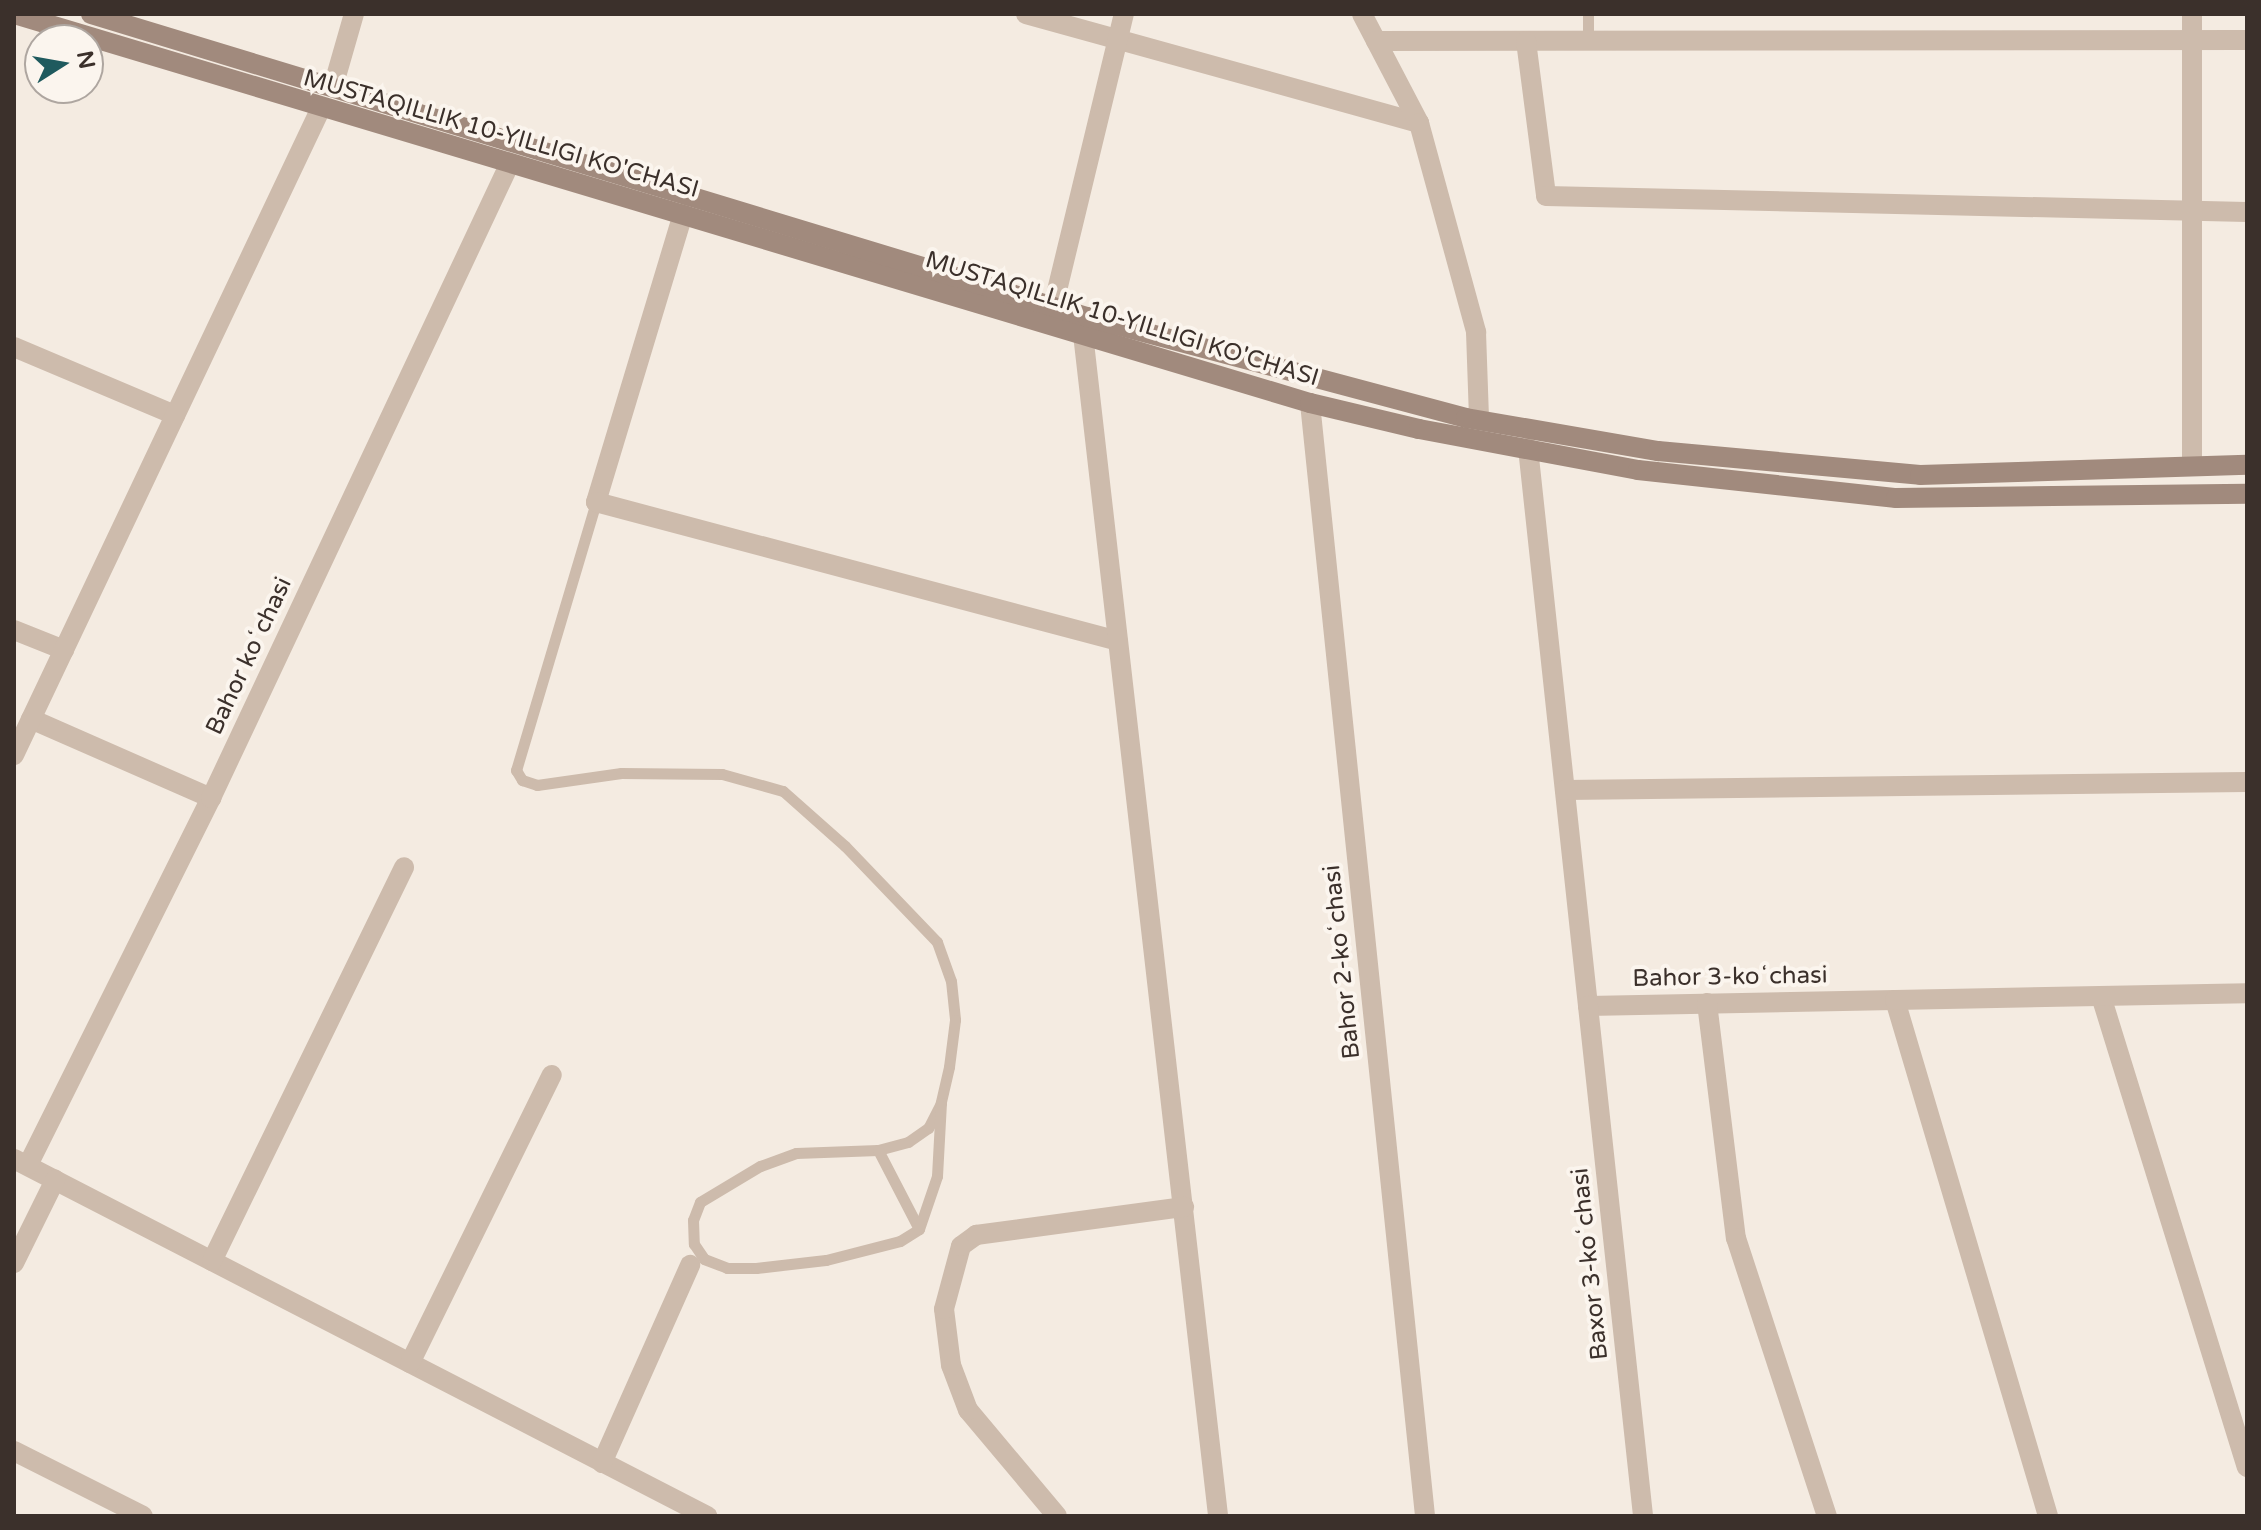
<!DOCTYPE html>
<html>
<head>
<meta charset="utf-8">
<style>
  body { margin:0 }
  #map { position:relative; width:2261px; height:1530px; overflow:hidden; background:#f4ebe1; font-family:"Varela Round",sans-serif }
  div>[style] { position:absolute }
  .service>* { height:11px; margin:-5.5px; padding:0 5.5px; transform-origin:5.5px; border-radius:5.5px; background:#cdbbac }
  .minor>* { height:20px; margin:-10px; padding:0 10px; transform-origin:10px; border-radius:10px; background:#cdbbac }
  .secondary>* { height:20px; margin:-10px; padding:0 10px; transform-origin:10px; border-radius:10px; background:#a18a7d }
  span { translate:-50% -50%; white-space:nowrap; text-align:center; line-height:1.15; -webkit-text-stroke:8px #fbf5ee; paint-order:stroke }
  .street-label { font-size:24px; color:#3b302b }
  .frame { position:absolute; inset:0; border:16px solid #3b302b; pointer-events:none }
  .north { position:absolute; left:24px; top:24px; width:80px; height:80px; box-sizing:border-box; background:#fbf5ee; border:2px solid #aea6a0; border-radius:50%; rotate:79deg; font-size:22px; font-weight:700; line-height:32px; text-align:center; color:#3b302b }
  .north::after { content:''; display:block; margin:auto; width:28px; height:36px; background:#1f5a5e; clip-path:polygon(50% 0,100% 100%,50% 72%,0 100%) }
</style>
</head>
<body>
<div id="map">
  <div class="service">
    <i style="left:1588px;top:41px;width:27px;rotate:-90deg"></i>
    <i style="left:596px;top:502px;width:280px;rotate:106.6deg"></i>
    <i style="left:516px;top:770px;width:12px;rotate:59deg"></i>
    <i style="left:522px;top:780px;width:16px;rotate:18deg"></i>
    <i style="left:537px;top:785px;width:85px;rotate:-8.1deg"></i>
    <i style="left:621px;top:773px;width:101px;rotate:0.6deg"></i>
    <i style="left:722px;top:774px;width:63px;rotate:15.6deg"></i>
    <i style="left:783px;top:791px;width:83px;rotate:41.6deg"></i>
    <i style="left:845px;top:846px;width:133px;rotate:46.2deg"></i>
    <i style="left:937px;top:942px;width:41px;rotate:70.3deg"></i>
    <i style="left:951px;top:981px;width:39px;rotate:84deg"></i>
    <i style="left:955px;top:1020px;width:47px;rotate:97.3deg"></i>
    <i style="left:949px;top:1067px;width:37px;rotate:103deg"></i>
    <i style="left:941px;top:1103px;width:28px;rotate:117deg"></i>
    <i style="left:928px;top:1128px;width:24px;rotate:145deg"></i>
    <i style="left:908px;top:1142px;width:31px;rotate:165deg"></i>
    <i style="left:878px;top:1150px;width:82px;rotate:177.9deg"></i>
    <i style="left:796px;top:1153px;width:38px;rotate:160deg"></i>
    <i style="left:760px;top:1166px;width:70px;rotate:149deg"></i>
    <i style="left:700px;top:1202px;width:19px;rotate:111deg"></i>
    <i style="left:693px;top:1220px;width:24px;rotate:88deg"></i>
    <i style="left:694px;top:1244px;width:18px;rotate:56deg"></i>
    <i style="left:704px;top:1259px;width:25px;rotate:21deg"></i>
    <i style="left:727px;top:1268px;width:29px"></i>
    <i style="left:756px;top:1268px;width:70px;rotate:-6.5deg"></i>
    <i style="left:826px;top:1260px;width:76px;rotate:-14.4deg"></i>
    <i style="left:900px;top:1241px;width:22px;rotate:-32deg"></i>
    <i style="left:878px;top:1150px;width:89px;rotate:62.6deg"></i>
    <i style="left:919px;top:1229px;width:56px;rotate:-71.2deg"></i>
    <i style="left:937px;top:1176px;width:73px;rotate:-86.9deg"></i>
  </div>
  <div class="minor">
    <i style="left:1026px;top:14px;width:408px;rotate:15.5deg"></i>
    <i style="left:1362px;top:14px;width:123px;rotate:62.4deg"></i>
    <i style="left:1419px;top:123px;width:217px;rotate:74.7deg"></i>
    <i style="left:1476px;top:332px;width:88px;rotate:88deg"></i>
    <i style="left:1376px;top:41px;width:871px;rotate:-0.07deg"></i>
    <i style="left:1526px;top:41px;width:156px;rotate:82.6deg"></i>
    <i style="left:1546px;top:196px;width:701px;rotate:1.31deg"></i>
    <i style="left:333px;top:87px;width:76px;rotate:-74deg"></i>
    <i style="left:683px;top:214px;width:301px;rotate:106.8deg"></i>
    <i style="left:596px;top:502px;width:540px;rotate:14.91deg"></i>
    <i style="left:1053px;top:307px;width:301px;rotate:-76.4deg"></i>
    <i style="left:1083px;top:334px;width:1190px;rotate:83.48deg"></i>
    <i style="left:14px;top:347px;width:175px;rotate:22.9deg"></i>
    <i style="left:1310px;top:403px;width:1119px;rotate:84.1deg"></i>
    <i style="left:1528px;top:448px;width:561px;rotate:83.86deg"></i>
    <i style="left:1588px;top:1006px;width:307px;rotate:-1.1deg"></i>
    <i style="left:1895px;top:1000px;width:538px;rotate:73.48deg"></i>
    <i style="left:2192px;top:466px;width:452px;rotate:-90deg"></i>
    <i style="left:14px;top:630px;width:54px;rotate:21.8deg"></i>
    <i style="left:31px;top:719px;width:197px;rotate:23.7deg"></i>
    <i style="left:14px;top:755px;width:716px;rotate:-64.62deg"></i>
    <i style="left:1565px;top:790px;width:682px;rotate:-0.67deg"></i>
    <i style="left:2101px;top:996px;width:493px;rotate:72.8deg"></i>
    <i style="left:1895px;top:1000px;width:352px;rotate:-1.1deg"></i>
    <i style="left:1707px;top:1003px;width:237px;rotate:83deg"></i>
    <i style="left:1736px;top:1238px;width:293px;rotate:71.9deg"></i>
    <i style="left:1588px;top:1006px;width:513px;rotate:83.84deg"></i>
    <i style="left:14px;top:1159px;width:780px;rotate:27.26deg"></i>
    <i style="left:28px;top:1165px;width:410px;rotate:-63.5deg"></i>
    <i style="left:211px;top:798px;width:700px;rotate:-64.79deg"></i>
    <i style="left:212px;top:1261px;width:438px;rotate:-64deg"></i>
    <i style="left:14px;top:1263px;width:93px;rotate:-63.7deg"></i>
    <i style="left:410px;top:1363px;width:321px;rotate:-63.8deg"></i>
    <i style="left:14px;top:1451px;width:144px;rotate:26.7deg"></i>
    <i style="left:602px;top:1463px;width:217px;rotate:-66deg"></i>
    <i style="left:1057px;top:1516px;width:138px;rotate:-130deg"></i>
    <i style="left:968px;top:1410px;width:48px;rotate:-110.7deg"></i>
    <i style="left:951px;top:1365px;width:56px;rotate:-97.1deg"></i>
    <i style="left:944px;top:1309px;width:65px;rotate:-74.9deg"></i>
    <i style="left:961px;top:1246px;width:19px;rotate:-36deg"></i>
    <i style="left:976px;top:1235px;width:210px;rotate:-7.7deg"></i>
  </div>
  <div class="secondary">
    <i style="left:14px;top:14px;width:1353px;rotate:16.71deg"></i>
    <i style="left:1310px;top:403px;width:112px;rotate:13.4deg"></i>
    <i style="left:1419px;top:429px;width:223px;rotate:10.6deg"></i>
    <i style="left:1638px;top:470px;width:260px;rotate:6.2deg"></i>
    <i style="left:1896px;top:498px;width:351px;rotate:-0.7deg"></i>
    <i style="left:91px;top:14px;width:1041px;rotate:16.92deg"></i>
    <i style="left:1087px;top:317px;width:392px;rotate:14.9deg"></i>
    <i style="left:1466px;top:418px;width:195px;rotate:9.8deg"></i>
    <i style="left:1658px;top:451px;width:263px;rotate:5.2deg"></i>
    <i style="left:1920px;top:475px;width:327px;rotate:-1.8deg"></i>
  </div>
  <div class="street-label">
    <span style="left:501px;top:134px;rotate:16deg">MUSTAQILLIK 10-YILLIGI KO'CHASI</span>
    <span style="left:1122px;top:319px;rotate:17deg">MUSTAQILLIK 10-YILLIGI KO'CHASI</span>
    <span style="left:249px;top:656px;rotate:-65deg">Bahor koʻchasi</span>
    <span style="left:1342px;top:962px;rotate:-96deg">Bahor 2-koʻchasi</span>
    <span style="left:1730px;top:977px;rotate:-1deg">Bahor 3-koʻchasi</span>
    <span style="left:1590px;top:1264px;rotate:-96deg">Baxor 3-koʻchasi</span>
  </div>
  <div class="frame"></div>
  <div class="north">N</div>
</div>
</body>
</html>
